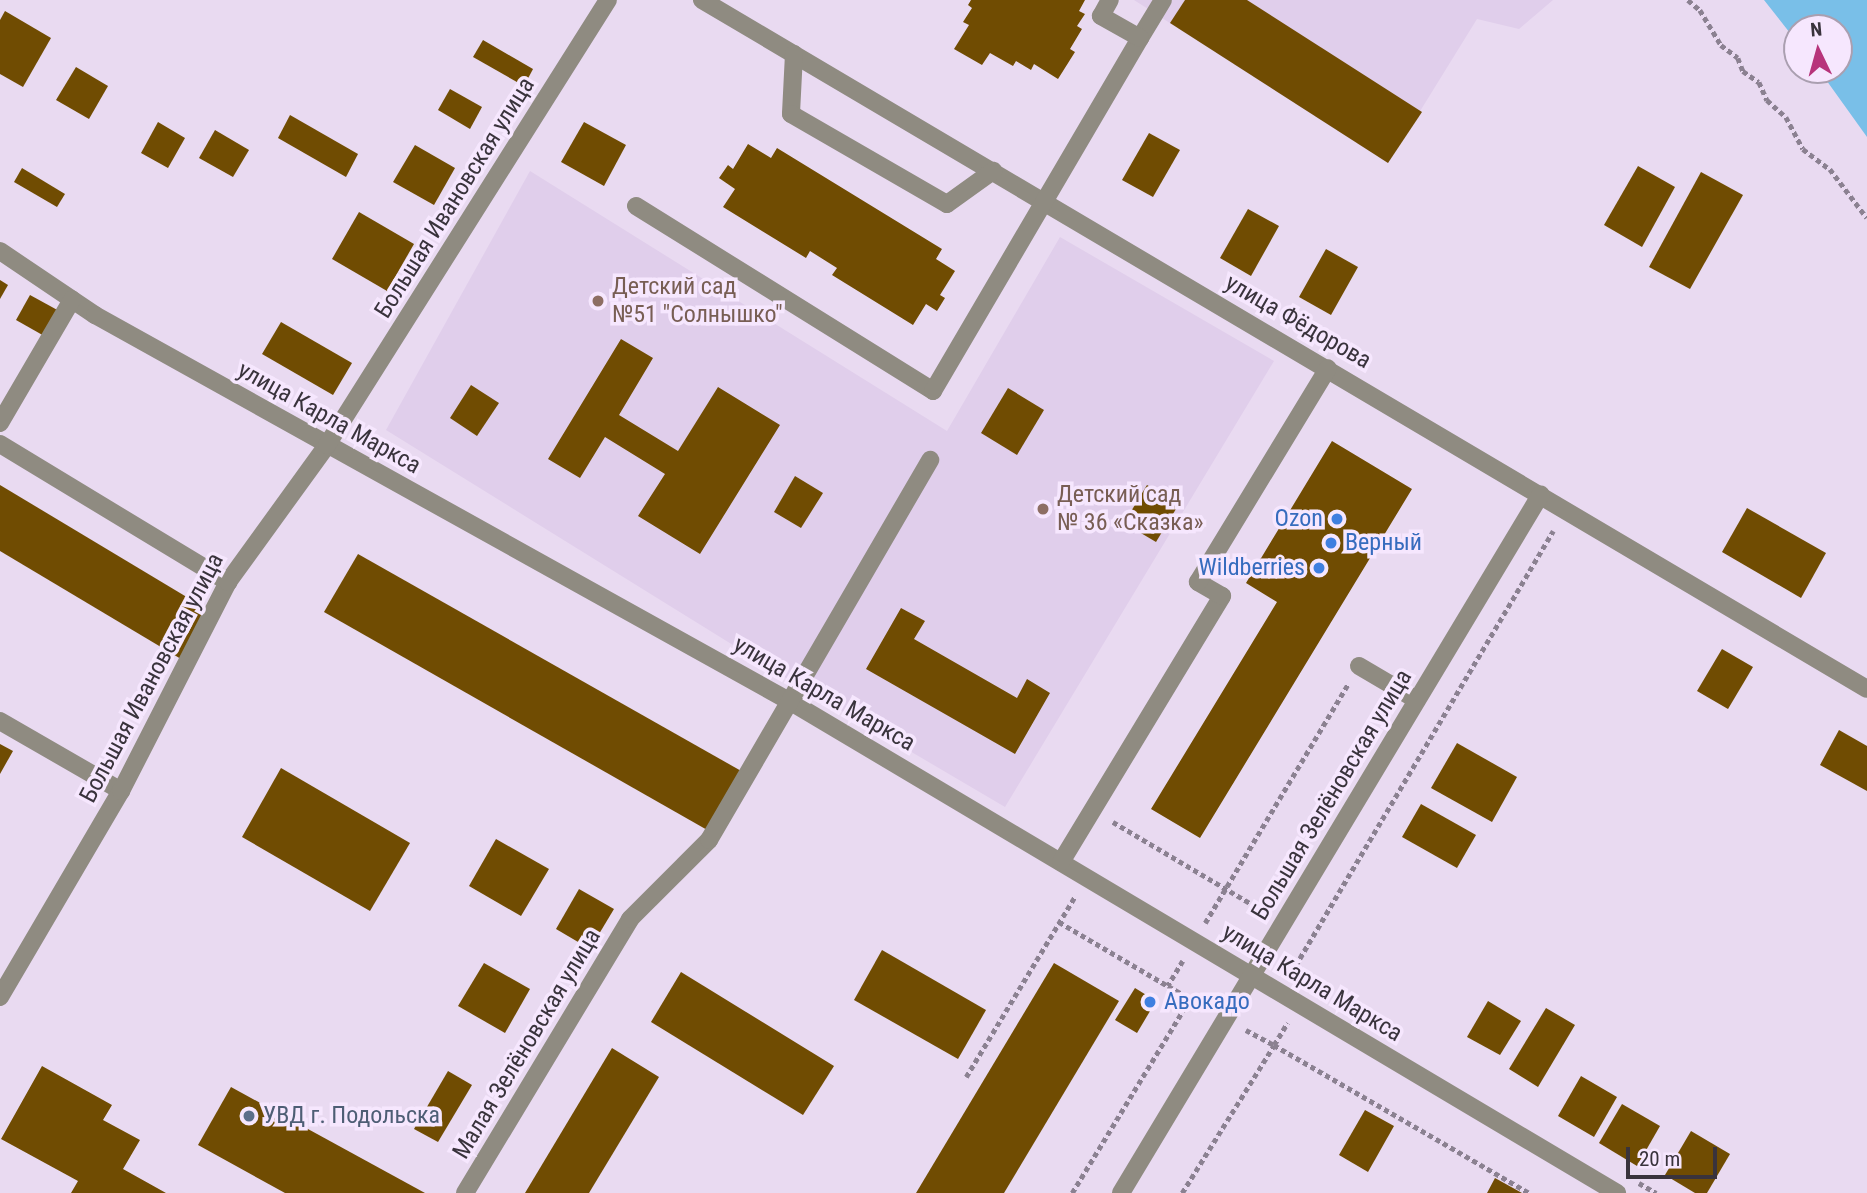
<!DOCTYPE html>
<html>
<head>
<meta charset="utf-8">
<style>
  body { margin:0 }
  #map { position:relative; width:1867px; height:1193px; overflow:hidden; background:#e9daf1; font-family:"Roboto Condensed",sans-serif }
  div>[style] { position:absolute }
  .built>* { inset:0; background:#e0ceeb }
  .water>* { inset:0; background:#79bfe8 }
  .building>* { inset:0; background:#704c02 }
  .path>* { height:4.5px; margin-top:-2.25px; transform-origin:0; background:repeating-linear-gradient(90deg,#8b8191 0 5px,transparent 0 8.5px) }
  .minor>* { height:18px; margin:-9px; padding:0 9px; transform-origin:9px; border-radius:9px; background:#8f8b81 }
  .dots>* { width:19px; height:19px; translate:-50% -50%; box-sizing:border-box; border:4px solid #f6e7fe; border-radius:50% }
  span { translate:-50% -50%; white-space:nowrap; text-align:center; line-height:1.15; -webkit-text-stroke:7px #f6e7fe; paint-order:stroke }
  .street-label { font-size:24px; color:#39333c }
  .education-label { font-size:24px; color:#785e54 }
  .left { translate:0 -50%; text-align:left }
  .shop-label { font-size:24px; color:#366cbe }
  .right { translate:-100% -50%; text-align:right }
  .service-label { font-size:24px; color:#4e5e75 }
  .north { position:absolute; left:1783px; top:14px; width:70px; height:70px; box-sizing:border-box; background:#f6e7fe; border:2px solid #aa9fb0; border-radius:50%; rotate:355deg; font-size:19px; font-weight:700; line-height:28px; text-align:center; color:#39333c }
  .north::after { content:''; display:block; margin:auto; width:24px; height:32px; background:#b7347b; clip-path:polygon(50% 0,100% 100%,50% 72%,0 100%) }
  .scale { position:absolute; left:1626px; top:1147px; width:91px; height:32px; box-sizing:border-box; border:4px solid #39333c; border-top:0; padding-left:9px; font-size:21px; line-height:24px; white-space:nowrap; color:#39333c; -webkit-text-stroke:5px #f6e7fe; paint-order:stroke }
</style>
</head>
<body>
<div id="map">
  <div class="built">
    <i style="clip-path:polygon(1134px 0,1553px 0,1519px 29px,1477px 19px,1388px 163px)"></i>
    <i style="clip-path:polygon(530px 171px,947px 431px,1060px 237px,1274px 361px,1005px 807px,796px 684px,386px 430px)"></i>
  </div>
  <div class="water">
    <i style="clip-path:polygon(1764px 0,1867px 0,1867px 137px,1819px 70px,1839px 70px,1839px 28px,1797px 28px,1797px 42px)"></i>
  </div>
  <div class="building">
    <i style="clip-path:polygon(971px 0,1085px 0,1079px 11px,1085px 14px,1077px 26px,1082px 29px,1070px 49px,1075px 52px,1058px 79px,1034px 64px,1031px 70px,1016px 61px,1013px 66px,990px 53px,982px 65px,954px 49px,969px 25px,963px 22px,972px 8px,968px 5px)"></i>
    <i style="clip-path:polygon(1185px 0,1247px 0,1422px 112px,1388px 163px,1170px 23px)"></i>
    <i style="clip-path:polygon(5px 11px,51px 38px,23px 87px,0 74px,0 20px)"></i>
    <i style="clip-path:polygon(483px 40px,533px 69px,524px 86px,473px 57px)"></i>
    <i style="clip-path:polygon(76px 67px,108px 86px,89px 119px,56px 100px)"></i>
    <i style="clip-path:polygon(450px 89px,482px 107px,470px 129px,438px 110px)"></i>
    <i style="clip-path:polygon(290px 115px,358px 154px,346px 177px,278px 138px)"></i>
    <i style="clip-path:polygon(158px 122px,185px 138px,168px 168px,141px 153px)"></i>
    <i style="clip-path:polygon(584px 122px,626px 145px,604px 186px,561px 162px)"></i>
    <i style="clip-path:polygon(215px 130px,249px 150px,233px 177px,199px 158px)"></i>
    <i style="clip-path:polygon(1149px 133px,1180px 150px,1153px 197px,1122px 180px)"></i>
    <i style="clip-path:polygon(748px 144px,771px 158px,777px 148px,942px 249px,936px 259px,955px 271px,940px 295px,945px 298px,937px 311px,926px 304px,913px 325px,832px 275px,837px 268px,810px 251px,806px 258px,723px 207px,735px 189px,719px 178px,728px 165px,733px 169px)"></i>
    <i style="clip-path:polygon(415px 145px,455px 168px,434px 205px,393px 182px)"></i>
    <i style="clip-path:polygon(1638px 166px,1675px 187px,1642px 247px,1604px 225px)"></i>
    <i style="clip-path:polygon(22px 168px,65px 194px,57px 207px,14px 182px)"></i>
    <i style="clip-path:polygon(1701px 172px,1743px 195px,1690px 289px,1649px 267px)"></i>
    <i style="clip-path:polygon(1248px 209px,1279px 226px,1251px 276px,1220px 258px)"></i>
    <i style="clip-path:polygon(359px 212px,414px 244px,387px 291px,332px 259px)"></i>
    <i style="clip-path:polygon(1326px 249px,1358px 267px,1331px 315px,1299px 297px)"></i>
    <i style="clip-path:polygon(0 280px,8px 285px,0 299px)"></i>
    <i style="clip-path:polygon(30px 295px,61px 312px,46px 337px,16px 320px)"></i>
    <i style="clip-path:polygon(281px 322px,352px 363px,333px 395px,262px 354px)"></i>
    <i style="clip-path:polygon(621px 339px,653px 358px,619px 415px,678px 451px,718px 387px,780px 425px,700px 554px,638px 516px,665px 474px,605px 437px,580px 478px,548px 459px)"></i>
    <i style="clip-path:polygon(471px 385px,499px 403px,477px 436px,450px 418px)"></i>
    <i style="clip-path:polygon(1008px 388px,1044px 410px,1017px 455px,981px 433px)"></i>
    <i style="clip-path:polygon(1332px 441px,1412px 489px,1200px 838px,1151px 809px,1277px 602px,1246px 583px)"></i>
    <i style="clip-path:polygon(795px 476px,823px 493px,801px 528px,774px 512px)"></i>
    <i style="clip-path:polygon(0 485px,210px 611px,181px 659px,0 551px)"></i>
    <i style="clip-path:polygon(1147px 485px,1179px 504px,1156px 542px,1124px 523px)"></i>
    <i style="clip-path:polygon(1747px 508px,1826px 553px,1801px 598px,1722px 552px)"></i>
    <i style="clip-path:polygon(358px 554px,743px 772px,709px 831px,324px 612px)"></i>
    <i style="clip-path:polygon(901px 608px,925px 621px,914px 639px,1017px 698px,1027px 679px,1050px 693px,1015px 754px,866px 669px)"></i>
    <i style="clip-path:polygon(1722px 649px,1753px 667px,1728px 709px,1697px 691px)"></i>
    <i style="clip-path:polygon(1839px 730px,1867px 746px,1867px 791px,1820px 765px)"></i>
    <i style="clip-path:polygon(1457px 743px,1517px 777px,1492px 822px,1431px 788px)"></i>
    <i style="clip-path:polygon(0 744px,13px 751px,0 774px)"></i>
    <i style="clip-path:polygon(281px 768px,410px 843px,370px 911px,242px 837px)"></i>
    <i style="clip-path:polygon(1421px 804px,1476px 835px,1457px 868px,1402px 837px)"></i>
    <i style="clip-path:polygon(496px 839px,549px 869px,521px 916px,469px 886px)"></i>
    <i style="clip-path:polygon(579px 889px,614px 909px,590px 949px,556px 929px)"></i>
    <i style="clip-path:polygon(882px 950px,986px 1010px,958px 1059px,854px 1000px)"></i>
    <i style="clip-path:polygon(484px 963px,530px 989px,505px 1033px,458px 1006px)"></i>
    <i style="clip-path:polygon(1054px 963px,1119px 1001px,1004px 1193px,916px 1193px)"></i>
    <i style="clip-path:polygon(681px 972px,834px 1066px,803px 1115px,651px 1022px)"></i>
    <i style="clip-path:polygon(1135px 988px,1156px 1001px,1137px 1033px,1115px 1020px)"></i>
    <i style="clip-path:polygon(1488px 1001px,1521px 1021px,1500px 1055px,1467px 1037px)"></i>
    <i style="clip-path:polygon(1546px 1008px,1575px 1025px,1538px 1087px,1509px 1069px)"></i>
    <i style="clip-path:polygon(612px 1048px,659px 1077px,589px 1193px,525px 1193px)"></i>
    <i style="clip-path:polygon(42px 1066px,112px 1105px,103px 1120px,140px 1140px,123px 1169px,166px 1193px,71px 1193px,78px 1181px,1px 1139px)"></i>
    <i style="clip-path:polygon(448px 1071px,472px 1085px,438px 1142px,414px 1129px)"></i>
    <i style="clip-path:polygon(1581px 1076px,1617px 1097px,1594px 1137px,1558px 1116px)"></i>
    <i style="clip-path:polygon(231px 1087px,425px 1193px,285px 1193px,198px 1145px)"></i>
    <i style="clip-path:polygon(1622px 1104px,1660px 1126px,1637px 1166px,1599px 1143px)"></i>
    <i style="clip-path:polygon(1365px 1110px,1394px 1126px,1368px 1172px,1339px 1155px)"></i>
    <i style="clip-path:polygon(1691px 1131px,1730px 1154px,1707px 1193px,1695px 1193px,1665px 1175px)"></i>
    <i style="clip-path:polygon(1495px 1178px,1522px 1193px,1487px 1193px)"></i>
  </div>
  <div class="path">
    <i style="left:1688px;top:0;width:16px;rotate:40deg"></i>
    <i style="left:1700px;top:10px;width:41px;rotate:59deg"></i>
    <i style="left:1721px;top:45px;width:21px;rotate:37deg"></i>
    <i style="left:1738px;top:58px;width:14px;rotate:69deg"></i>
    <i style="left:1743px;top:71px;width:19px;rotate:35deg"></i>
    <i style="left:1759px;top:82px;width:20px;rotate:66deg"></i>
    <i style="left:1767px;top:100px;width:25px;rotate:42deg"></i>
    <i style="left:1786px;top:117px;width:36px;rotate:62deg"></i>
    <i style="left:1803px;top:149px;width:34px;rotate:37deg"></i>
    <i style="left:1830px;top:169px;width:61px;rotate:52.9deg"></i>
    <i style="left:1113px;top:822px;width:177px;rotate:30.6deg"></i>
    <i style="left:1059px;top:922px;width:126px;rotate:30.4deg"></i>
    <i style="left:1205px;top:923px;width:279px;rotate:-59.1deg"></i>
    <i style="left:1183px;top:961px;width:29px;rotate:121deg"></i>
    <i style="left:1168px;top:986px;width:43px;rotate:29.6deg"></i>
    <i style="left:1291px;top:973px;width:514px;rotate:-59.34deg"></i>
    <i style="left:1246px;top:1030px;width:32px;rotate:28deg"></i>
    <i style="left:1274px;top:1045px;width:26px;rotate:-59deg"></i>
    <i style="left:966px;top:1077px;width:211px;rotate:-58.9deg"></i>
    <i style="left:1639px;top:1183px;width:20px;rotate:30deg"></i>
    <i style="left:1072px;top:1193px;width:227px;rotate:-58.7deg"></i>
    <i style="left:1182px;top:1193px;width:174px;rotate:-58.1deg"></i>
    <i style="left:1274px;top:1045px;width:295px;rotate:30.1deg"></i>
  </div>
  <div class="minor">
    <i style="left:702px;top:0;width:1353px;rotate:30.6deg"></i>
    <i style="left:1140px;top:38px;width:44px;rotate:-58.8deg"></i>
    <i style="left:794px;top:54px;width:60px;rotate:92.9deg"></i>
    <i style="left:791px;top:114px;width:180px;rotate:30deg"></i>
    <i style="left:947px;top:204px;width:57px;rotate:-35.7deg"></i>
    <i style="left:636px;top:206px;width:350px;rotate:31.9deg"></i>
    <i style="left:933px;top:391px;width:409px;rotate:-59.6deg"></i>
    <i style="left:1140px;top:38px;width:45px;rotate:-150.6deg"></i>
    <i style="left:1101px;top:16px;width:18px;rotate:-61deg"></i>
    <i style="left:0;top:251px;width:115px;rotate:34deg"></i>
    <i style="left:95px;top:315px;width:796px;rotate:29.08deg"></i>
    <i style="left:791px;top:702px;width:961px;rotate:30.73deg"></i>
    <i style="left:0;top:423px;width:143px;rotate:-59.7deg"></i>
    <i style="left:0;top:444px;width:267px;rotate:31.2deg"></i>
    <i style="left:1359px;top:666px;width:67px;rotate:30.4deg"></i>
    <i style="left:0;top:721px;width:140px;rotate:30deg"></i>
    <i style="left:1061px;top:862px;width:311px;rotate:-58.8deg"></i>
    <i style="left:1222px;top:596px;width:28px;rotate:-150deg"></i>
    <i style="left:1198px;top:582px;width:250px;rotate:-58.7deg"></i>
    <i style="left:0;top:997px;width:239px;rotate:-59.6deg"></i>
    <i style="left:121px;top:791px;width:235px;rotate:-62.9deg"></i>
    <i style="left:228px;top:582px;width:169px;rotate:-54.1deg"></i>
    <i style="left:327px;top:445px;width:526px;rotate:-57.73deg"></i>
    <i style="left:465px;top:1193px;width:320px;rotate:-58.9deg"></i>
    <i style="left:630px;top:919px;width:112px;rotate:-45deg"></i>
    <i style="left:709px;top:840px;width:440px;rotate:-59.8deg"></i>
    <i style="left:1121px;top:1193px;width:815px;rotate:-59deg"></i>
  </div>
  <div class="dots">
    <i style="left:598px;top:301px;background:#8d6e63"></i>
    <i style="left:1043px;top:509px;background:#8d6e63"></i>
    <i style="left:1337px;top:519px;background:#3f7fe0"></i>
    <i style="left:1331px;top:543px;background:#3f7fe0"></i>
    <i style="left:1319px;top:568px;background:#3f7fe0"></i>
    <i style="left:1150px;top:1002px;background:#3f7fe0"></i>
    <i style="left:249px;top:1116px;background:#5c6f8a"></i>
  </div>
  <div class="street-label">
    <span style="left:455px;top:198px;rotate:-58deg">Большая Ивановская улица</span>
    <span style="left:1298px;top:322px;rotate:30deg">улица Фёдорова</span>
    <span style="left:329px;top:418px;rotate:29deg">улица Карла Маркса</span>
    <span style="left:152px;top:678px;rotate:-62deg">Большая Ивановская улица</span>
    <span style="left:824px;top:694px;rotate:30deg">улица Карла Маркса</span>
    <span style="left:1332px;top:795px;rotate:-59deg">Большая Зелёновская улица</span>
    <span style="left:1312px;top:983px;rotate:31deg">улица Карла Маркса</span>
    <span style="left:527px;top:1044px;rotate:-59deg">Малая Зелёновская улица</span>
  </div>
  <div class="education-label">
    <span class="left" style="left:612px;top:301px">Детский сад<br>№51 "Солнышко"</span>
    <span class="left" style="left:1057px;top:509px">Детский сад<br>№ 36 «Сказка»</span>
  </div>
  <div class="shop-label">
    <span class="right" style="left:1323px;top:519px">Ozon</span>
    <span class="left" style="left:1345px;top:543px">Верный</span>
    <span class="right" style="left:1305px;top:568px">Wildberries</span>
    <span class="left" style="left:1164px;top:1002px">Авокадо</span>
  </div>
  <div class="service-label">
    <span class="left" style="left:263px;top:1116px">УВД г. Подольска</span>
  </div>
  <div class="north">N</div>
  <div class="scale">20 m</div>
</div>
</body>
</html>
